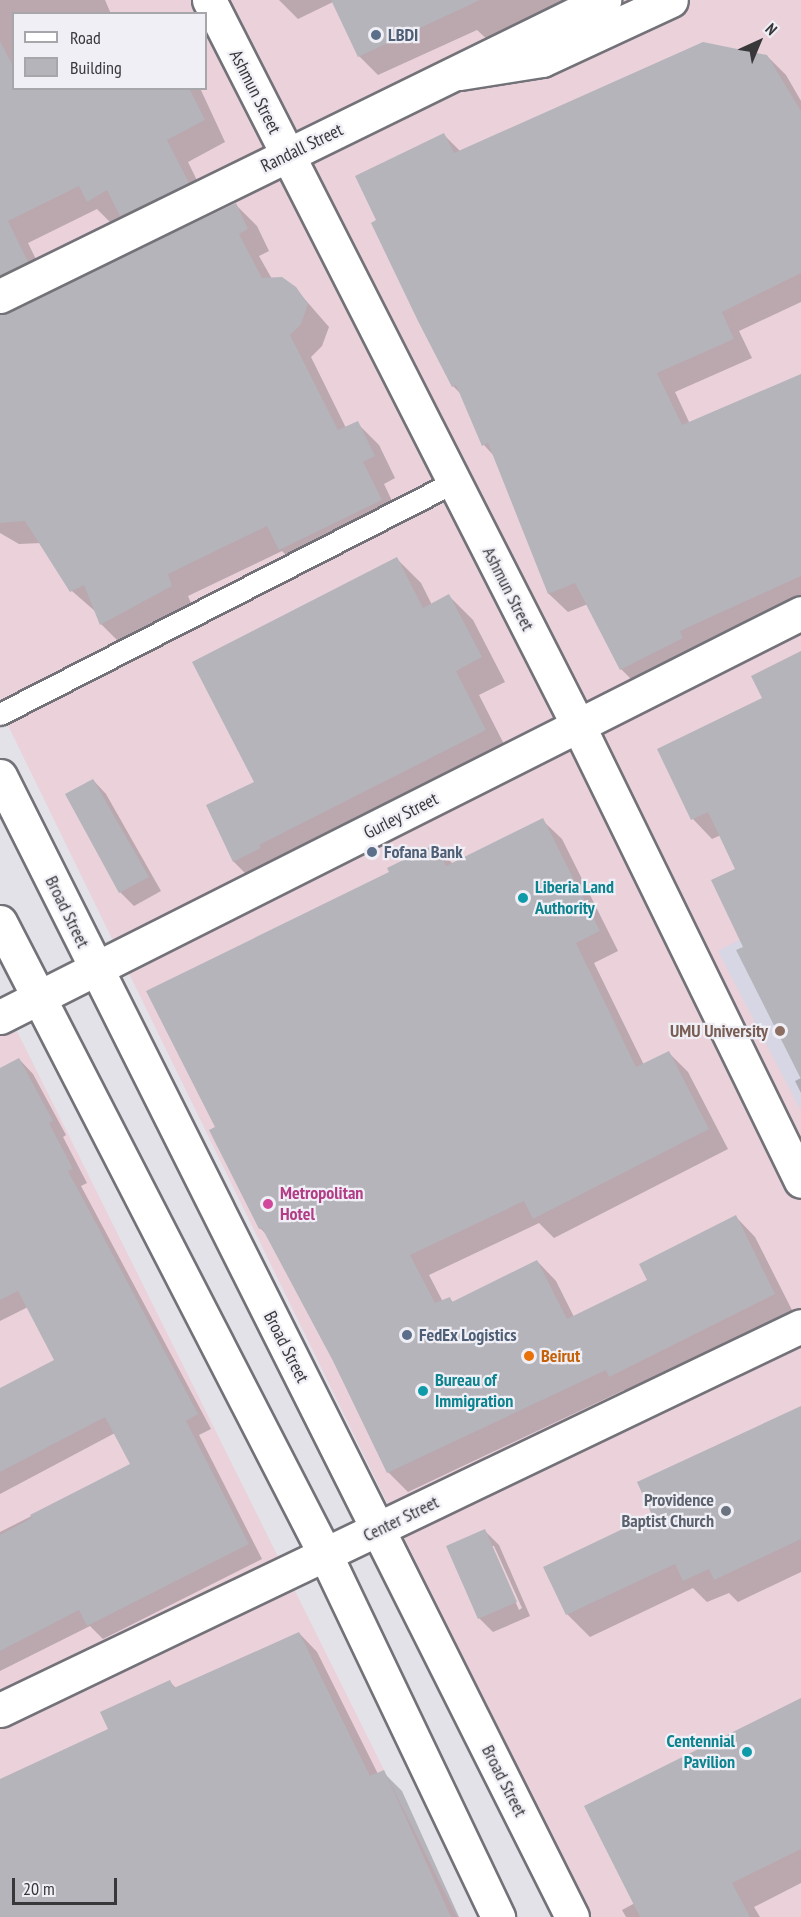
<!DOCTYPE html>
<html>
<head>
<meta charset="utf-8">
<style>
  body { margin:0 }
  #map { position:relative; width:801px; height:1917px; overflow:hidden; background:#e3e2e9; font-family:"PT Sans Narrow",sans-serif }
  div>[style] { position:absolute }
  .commercial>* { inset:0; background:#ead1da }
  .built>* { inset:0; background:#d7d6e4 }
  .shadow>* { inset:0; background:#0003 }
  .building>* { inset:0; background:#b4b4ba }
  .roads { filter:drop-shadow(2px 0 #727278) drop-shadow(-2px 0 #727278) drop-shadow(0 2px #727278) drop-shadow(0 -2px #727278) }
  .service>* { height:21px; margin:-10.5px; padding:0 10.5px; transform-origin:10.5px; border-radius:10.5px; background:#fff }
  .minor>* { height:33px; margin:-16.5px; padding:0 16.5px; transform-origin:16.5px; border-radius:16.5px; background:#fff }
  .tertiary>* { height:33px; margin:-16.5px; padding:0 16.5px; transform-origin:16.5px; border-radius:16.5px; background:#fff }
  .dots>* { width:16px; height:16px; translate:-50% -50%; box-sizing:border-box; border:3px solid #f0eff6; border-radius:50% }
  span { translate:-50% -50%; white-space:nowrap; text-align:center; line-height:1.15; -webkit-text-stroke:4.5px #f0eff6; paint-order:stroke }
  .service-label { font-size:18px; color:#4e5e75; font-weight:700 }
  .left { translate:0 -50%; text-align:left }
  .street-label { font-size:18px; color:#38383b }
  .culture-label { font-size:18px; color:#0d838f; font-weight:700 }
  .right { translate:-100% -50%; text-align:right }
  .education-label { font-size:18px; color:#785e54; font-weight:700 }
  .hotel-label { font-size:18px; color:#b23c85; font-weight:700 }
  .food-label { font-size:18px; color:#c56008; font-weight:700 }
  .worship-label { font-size:18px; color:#5b616d; font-weight:700 }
  .legend { position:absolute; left:12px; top:12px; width:195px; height:78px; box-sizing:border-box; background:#f0eff6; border:2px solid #a6a6ab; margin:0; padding:8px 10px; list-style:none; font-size:18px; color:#38383b }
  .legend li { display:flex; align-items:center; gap:12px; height:30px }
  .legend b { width:30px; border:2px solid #a6a6ab }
  .north { position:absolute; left:729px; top:12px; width:60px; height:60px; -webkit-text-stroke:4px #f0eff6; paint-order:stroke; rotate:44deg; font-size:16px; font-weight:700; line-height:24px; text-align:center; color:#38383b }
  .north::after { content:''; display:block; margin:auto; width:21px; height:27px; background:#38383b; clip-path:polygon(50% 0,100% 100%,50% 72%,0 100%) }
  .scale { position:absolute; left:12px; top:1878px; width:105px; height:27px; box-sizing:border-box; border:3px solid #38383b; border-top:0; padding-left:8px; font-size:18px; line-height:21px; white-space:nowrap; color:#38383b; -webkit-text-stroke:4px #f0eff6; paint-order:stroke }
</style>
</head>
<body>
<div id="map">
  <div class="commercial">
    <i style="clip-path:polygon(evenodd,0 0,801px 0,801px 1917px,589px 1917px,0 709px,0 0,14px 14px,206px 14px,206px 88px,14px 88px,14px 14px)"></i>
    <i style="clip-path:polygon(0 997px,457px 1917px,0 1917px)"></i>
  </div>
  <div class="built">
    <i style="clip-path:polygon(801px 908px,801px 1111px,718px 951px)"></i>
  </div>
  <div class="shadow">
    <i style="clip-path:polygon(0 0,105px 0,111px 14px,14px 14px,14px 88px,200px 88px,225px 142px,188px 162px,209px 205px,143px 237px,122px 216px,110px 222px,97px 209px,28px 243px,48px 284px,6px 307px,6px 315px,235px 204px,257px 226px,269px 251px,259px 256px,272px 279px,295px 288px,329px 327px,322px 346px,311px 357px,346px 428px,357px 423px,379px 445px,395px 478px,384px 484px,402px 522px,302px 571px,282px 551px,188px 596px,193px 608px,123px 646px,101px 624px,96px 612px,72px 591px,41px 543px,19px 544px,0 533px)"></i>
    <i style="clip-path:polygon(279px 0,577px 0,489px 41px,477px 30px,378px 75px,359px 56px,333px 2px,298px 19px)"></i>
    <i style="clip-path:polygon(767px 56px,786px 75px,801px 101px,801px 302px,739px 331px,752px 358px,675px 392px,690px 424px,801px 375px,801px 603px,640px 688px,621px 669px,588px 604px,568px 612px,549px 594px,494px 456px,484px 445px,462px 395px,453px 386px,444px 135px,461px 152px)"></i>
    <i style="clip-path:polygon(397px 559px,421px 583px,432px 605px,449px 596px,473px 620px,505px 682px,479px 695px,509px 754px,258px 886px,234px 862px,208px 805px,256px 783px)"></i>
    <i style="clip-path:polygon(801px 653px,801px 1076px,745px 948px,737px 870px,721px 835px,712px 839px,693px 819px,659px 750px,764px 699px)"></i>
    <i style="clip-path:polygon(93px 780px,106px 794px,161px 891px,134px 906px,120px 892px,67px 794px)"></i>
    <i style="clip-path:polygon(542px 820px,562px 839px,618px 951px,594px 963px,644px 1065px,668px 1052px,688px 1072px,728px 1149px,554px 1238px,539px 1223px,429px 1275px,443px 1302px,449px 1298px,454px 1303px,537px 1261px,556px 1281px,574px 1317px,649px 1280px,736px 1217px,755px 1237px,794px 1314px,630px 1396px,624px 1390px,408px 1492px,388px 1472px,334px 1360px,270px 1238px,260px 1228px,217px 1128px,391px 872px,435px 846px,453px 864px)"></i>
    <i style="clip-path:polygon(19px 1059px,33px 1074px,66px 1135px,63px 1137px,87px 1183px,81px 1186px,211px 1429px,199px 1435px,262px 1559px,103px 1639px,90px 1626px,0 1671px,0 1532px,132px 1465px,115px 1433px,0 1494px,0 1390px,57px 1360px,28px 1307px,0 1321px,0 1069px)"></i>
    <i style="clip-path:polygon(801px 1078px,801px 1093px,795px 1081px)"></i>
    <i style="clip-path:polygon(801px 1407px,801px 1572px,738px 1602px,729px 1593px,707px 1602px,693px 1588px,590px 1637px,567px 1614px,654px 1516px)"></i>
    <i style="clip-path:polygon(evenodd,485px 1531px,499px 1545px,530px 1616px,493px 1632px,479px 1618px,485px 1531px,491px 1546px,494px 1546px,522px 1608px,519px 1610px,491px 1546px)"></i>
    <i style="clip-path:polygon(299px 1633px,317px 1652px,378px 1774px,383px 1772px,402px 1791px,459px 1917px,0 1917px,0 1780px,110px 1730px,170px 1682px,177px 1689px)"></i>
    <i style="clip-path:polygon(801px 1700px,801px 1883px,754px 1907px,760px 1917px,626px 1917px,622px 1910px,635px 1903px)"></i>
  </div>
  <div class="building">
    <i style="clip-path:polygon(331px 0,480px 0,358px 57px)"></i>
    <i style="clip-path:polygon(0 41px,14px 68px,14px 88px,189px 88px,205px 120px,167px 140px,189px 183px,120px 216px,107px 190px,87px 202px,79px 186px,8px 221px,28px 262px,0 275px)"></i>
    <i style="clip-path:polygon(703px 42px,767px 55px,801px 111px,801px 273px,722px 312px,734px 339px,657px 373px,682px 425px,801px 374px,801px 576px,680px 631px,683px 638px,620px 670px,575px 583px,548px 594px,488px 443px,482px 446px,456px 385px,452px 387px,418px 321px,371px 223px,376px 220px,355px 176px,444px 133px,454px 153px)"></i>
    <i style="clip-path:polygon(236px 203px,248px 229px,239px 234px,262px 278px,282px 277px,296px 287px,308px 304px,301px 324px,290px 335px,338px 430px,358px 421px,375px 456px,363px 462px,382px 500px,279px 550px,267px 526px,168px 574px,172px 586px,100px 625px,84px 585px,70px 592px,25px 521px,0 523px,0 315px)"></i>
    <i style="clip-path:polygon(397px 557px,423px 608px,449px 594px,482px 657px,456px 671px,486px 730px,259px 845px,261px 848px,233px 862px,206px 805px,254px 782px,192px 662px)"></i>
    <i style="clip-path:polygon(801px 651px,801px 1079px,736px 950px,743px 947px,711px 880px,735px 869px,708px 812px,691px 820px,657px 749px,762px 698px,751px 676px)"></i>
    <i style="clip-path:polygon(93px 779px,149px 877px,119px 893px,65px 794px)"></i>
    <i style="clip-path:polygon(543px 818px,600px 931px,576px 943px,636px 1067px,669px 1051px,709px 1129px,533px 1219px,524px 1201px,410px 1255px,435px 1303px,450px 1297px,452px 1302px,537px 1260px,567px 1319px,647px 1280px,639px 1264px,736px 1215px,775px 1294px,609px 1377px,606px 1370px,387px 1473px,333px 1361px,262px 1228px,259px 1229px,209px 1130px,215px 1127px,146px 991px,389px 872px,387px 868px,436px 844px,446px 866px)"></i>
    <i style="clip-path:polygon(19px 1058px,53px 1121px,49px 1123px,73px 1169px,68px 1171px,198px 1414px,186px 1421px,249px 1544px,87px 1626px,79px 1610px,0 1651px,0 1535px,32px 1518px,30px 1515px,130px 1464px,105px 1417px,0 1472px,0 1388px,54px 1360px,18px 1291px,0 1300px,0 1068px)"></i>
    <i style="clip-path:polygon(801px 1406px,801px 1539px,714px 1580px,709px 1569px,683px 1581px,675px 1564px,566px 1615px,543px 1567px,652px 1515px,637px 1482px)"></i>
    <i style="clip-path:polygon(485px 1529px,517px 1602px,478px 1619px,446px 1546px)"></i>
    <i style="clip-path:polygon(299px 1632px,370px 1776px,384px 1770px,451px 1917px,0 1917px,0 1779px,108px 1729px,100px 1712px,170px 1680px,174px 1688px)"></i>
    <i style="clip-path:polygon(801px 1698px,801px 1849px,732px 1883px,750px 1917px,640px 1917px,584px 1806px)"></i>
  </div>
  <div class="roads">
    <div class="service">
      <i style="left:0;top:714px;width:510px;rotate:-27.07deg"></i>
    </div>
    <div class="minor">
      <i style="left:209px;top:0;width:816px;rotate:63.03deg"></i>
      <i style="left:579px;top:727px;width:505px;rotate:63.94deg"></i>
      <i style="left:460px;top:73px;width:83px;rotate:-9deg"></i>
      <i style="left:542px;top:60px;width:142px;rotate:-24.9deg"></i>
      <i style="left:0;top:1017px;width:897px;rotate:-26.76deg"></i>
      <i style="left:0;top:1710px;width:888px;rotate:-25.61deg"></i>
    </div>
    <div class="tertiary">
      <i style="left:0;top:296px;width:673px;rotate:-26.11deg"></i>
      <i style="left:0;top:776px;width:1276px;rotate:63.37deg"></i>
      <i style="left:0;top:922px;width:713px;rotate:62.79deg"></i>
      <i style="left:326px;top:1556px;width:400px;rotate:64.5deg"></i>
    </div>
  </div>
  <div class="dots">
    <i style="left:376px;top:35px;background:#5c6f8a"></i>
    <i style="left:372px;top:852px;background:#5c6f8a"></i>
    <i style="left:523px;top:898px;background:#0f9aa8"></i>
    <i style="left:780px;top:1031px;background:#8d6e63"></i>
    <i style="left:268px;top:1204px;background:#d1479c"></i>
    <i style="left:407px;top:1335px;background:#5c6f8a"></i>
    <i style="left:529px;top:1356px;background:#e8710a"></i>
    <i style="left:423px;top:1391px;background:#0f9aa8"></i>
    <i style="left:726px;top:1511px;background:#6b7280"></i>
    <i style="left:747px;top:1752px;background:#0f9aa8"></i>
  </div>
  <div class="service-label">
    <span class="left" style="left:388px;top:35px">LBDI</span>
    <span class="left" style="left:384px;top:852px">Fofana Bank</span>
    <span class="left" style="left:419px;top:1335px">FedEx Logistics</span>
  </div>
  <div class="street-label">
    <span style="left:255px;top:92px;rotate:63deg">Ashmun Street</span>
    <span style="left:302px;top:148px;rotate:-26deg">Randall Street</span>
    <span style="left:508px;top:589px;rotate:63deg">Ashmun Street</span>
    <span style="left:401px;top:816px;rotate:-27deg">Gurley Street</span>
    <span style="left:67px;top:912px;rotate:64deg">Broad Street</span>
    <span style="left:286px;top:1347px;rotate:63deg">Broad Street</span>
    <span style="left:401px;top:1519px;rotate:-26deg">Center Street</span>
    <span style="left:504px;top:1781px;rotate:63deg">Broad Street</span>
  </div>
  <div class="culture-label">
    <span class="left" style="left:535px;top:898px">Liberia Land<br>Authority</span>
    <span class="left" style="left:435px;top:1391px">Bureau of<br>Immigration</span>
    <span class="right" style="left:735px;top:1752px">Centennial<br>Pavilion</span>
  </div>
  <div class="education-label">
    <span class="right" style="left:768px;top:1031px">UMU University</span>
  </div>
  <div class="hotel-label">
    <span class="left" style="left:280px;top:1204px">Metropolitan<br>Hotel</span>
  </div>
  <div class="food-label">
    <span class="left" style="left:541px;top:1356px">Beirut</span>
  </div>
  <div class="worship-label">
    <span class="right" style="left:714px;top:1511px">Providence<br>Baptist Church</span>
  </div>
  <ul class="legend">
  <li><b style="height:8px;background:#fff"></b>Road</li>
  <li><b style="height:16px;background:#b4b4ba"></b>Building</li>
  </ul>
  <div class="north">N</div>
  <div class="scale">20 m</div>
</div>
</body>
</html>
